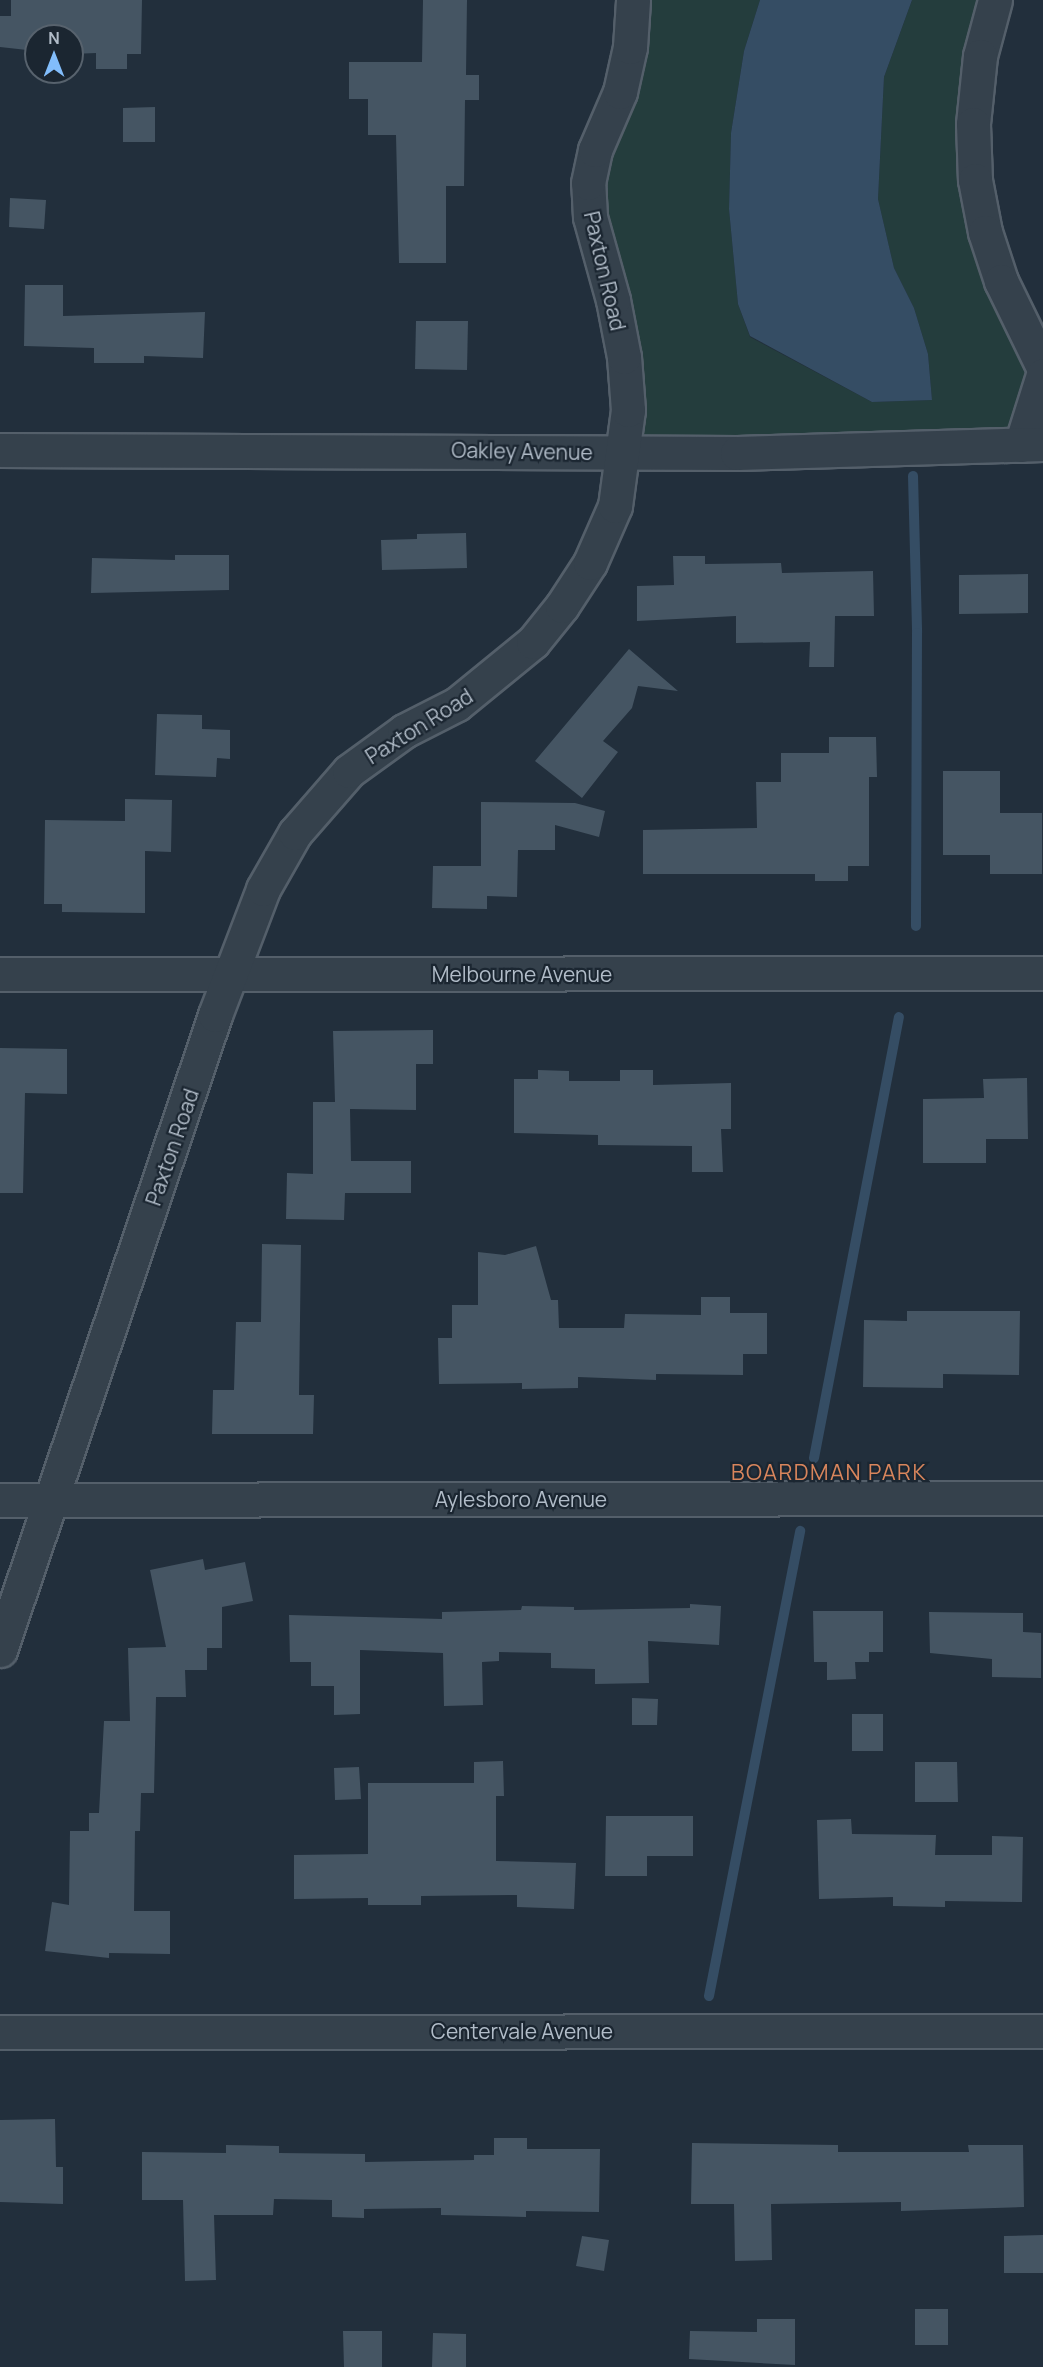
<!DOCTYPE html>
<html>
<head>
<meta charset="utf-8">
<style>
  body { margin:0 }
  #map { position:relative; width:1043px; height:2367px; overflow:hidden; background:#222f3c; font-family:Manrope,sans-serif }
  div>[style] { position:absolute }
  .green>* { inset:0; background:#243d3d }
  .water>* { inset:0; background:#354d64 }
  .stream>* { height:10px; margin:-5px; padding:0 5px; transform-origin:5px; border-radius:5px; background:#354d64 }
  .building>* { inset:0; background:#455563 }
  .roads { filter:drop-shadow(2px 0 #545f6a) drop-shadow(-2px 0 #545f6a) drop-shadow(0 2px #545f6a) drop-shadow(0 -2px #545f6a) }
  .minor>* { height:33px; margin:-16.5px; padding:0 16.5px; transform-origin:16.5px; border-radius:16.5px; background:#35414c }
  span { translate:-50% -50%; white-space:nowrap; text-align:center; line-height:1.15; -webkit-text-stroke:4.5px #1b2631; paint-order:stroke }
  .street-label { font-size:21px; color:#b1bcc8 }
  .neighbourhood-label { font-size:22px; color:#d8855c; letter-spacing:1.5px }
  .north { position:absolute; left:24px; top:24px; width:60px; height:60px; box-sizing:border-box; background:#1b2631; border:2px solid #57626d; border-radius:50%; rotate:0deg; font-size:16px; font-weight:700; line-height:24px; text-align:center; color:#b1bcc8 }
  .north::after { content:''; display:block; margin:auto; width:21px; height:27px; background:#82bdfb; clip-path:polygon(50% 0,100% 100%,50% 72%,0 100%) }
</style>
</head>
<body>
<div id="map">
  <div class="green">
    <i style="clip-path:polygon(633px 0,760px 0,744px 51px,731px 133px,729px 209px,738px 304px,750px 337px,872px 402px,932px 400px,928px 354px,914px 308px,894px 268px,878px 199px,884px 77px,912px 0,995px 0,973px 151px,1043px 367px,1043px 444px,623px 452px,590px 217px)"></i>
  </div>
  <div class="water">
    <i style="clip-path:polygon(760px 0,912px 0,884px 77px,878px 199px,894px 268px,914px 308px,928px 354px,932px 400px,872px 402px,750px 336px,738px 304px,729px 209px,731px 133px,744px 51px)"></i>
  </div>
  <div class="stream">
    <i style="left:913px;top:476px;width:157px;rotate:88.5deg"></i>
    <i style="left:917px;top:633px;width:293px;rotate:90.2deg"></i>
    <i style="left:814px;top:1458px;width:449px;rotate:-79.1deg"></i>
    <i style="left:709px;top:1996px;width:474px;rotate:-78.9deg"></i>
  </div>
  <div class="building">
    <i style="clip-path:polygon(11px 0,142px 0,141px 54px,127px 54px,127px 69px,96px 69px,96px 53px,72px 54px,72px 36px,36px 36px,36px 51px,0 47px,0 16px,11px 16px)"></i>
    <i style="clip-path:polygon(423px 0,467px 0,466px 75px,479px 75px,479px 100px,465px 100px,464px 186px,446px 186px,446px 263px,399px 263px,396px 135px,368px 135px,368px 99px,349px 99px,349px 62px,422px 62px)"></i>
    <i style="clip-path:polygon(155px 107px,155px 142px,123px 142px,123px 108px)"></i>
    <i style="clip-path:polygon(10px 198px,46px 200px,44px 229px,9px 227px)"></i>
    <i style="clip-path:polygon(25px 285px,63px 285px,63px 316px,205px 312px,203px 358px,144px 356px,144px 363px,94px 363px,94px 348px,24px 346px)"></i>
    <i style="clip-path:polygon(416px 321px,468px 321px,467px 370px,415px 369px)"></i>
    <i style="clip-path:polygon(466px 533px,467px 568px,382px 570px,381px 540px,417px 539px,417px 534px)"></i>
    <i style="clip-path:polygon(175px 555px,229px 555px,229px 590px,91px 593px,92px 558px,175px 560px)"></i>
    <i style="clip-path:polygon(673px 556px,705px 556px,705px 564px,781px 563px,782px 573px,873px 571px,874px 616px,835px 616px,834px 667px,809px 667px,810px 642px,736px 643px,736px 616px,637px 621px,637px 586px,674px 585px)"></i>
    <i style="clip-path:polygon(1028px 574px,1028px 613px,959px 614px,959px 575px)"></i>
    <i style="clip-path:polygon(629px 649px,678px 691px,638px 686px,632px 708px,603px 741px,618px 752px,582px 798px,535px 761px)"></i>
    <i style="clip-path:polygon(157px 714px,202px 715px,202px 729px,230px 730px,230px 759px,217px 758px,216px 777px,155px 775px)"></i>
    <i style="clip-path:polygon(829px 737px,876px 737px,877px 777px,869px 777px,869px 866px,848px 866px,848px 881px,815px 881px,815px 874px,643px 874px,643px 830px,757px 828px,756px 782px,781px 782px,781px 753px,829px 753px)"></i>
    <i style="clip-path:polygon(943px 771px,1000px 771px,1000px 813px,1042px 813px,1042px 874px,990px 874px,990px 855px,943px 855px)"></i>
    <i style="clip-path:polygon(125px 799px,172px 800px,171px 852px,145px 851px,145px 913px,62px 912px,62px 904px,44px 904px,45px 820px,125px 821px)"></i>
    <i style="clip-path:polygon(481px 802px,575px 803px,605px 811px,599px 837px,555px 825px,555px 850px,518px 850px,517px 897px,487px 896px,487px 909px,432px 908px,433px 866px,481px 866px)"></i>
    <i style="clip-path:polygon(433px 1030px,433px 1064px,416px 1064px,416px 1110px,350px 1109px,351px 1161px,411px 1161px,411px 1193px,345px 1193px,344px 1220px,286px 1219px,287px 1173px,313px 1174px,313px 1102px,335px 1102px,333px 1031px)"></i>
    <i style="clip-path:polygon(0 1048px,67px 1049px,67px 1094px,25px 1093px,23px 1193px,0 1193px)"></i>
    <i style="clip-path:polygon(538px 1070px,569px 1071px,569px 1081px,620px 1081px,620px 1070px,653px 1070px,653px 1085px,731px 1083px,731px 1129px,721px 1129px,723px 1172px,692px 1172px,692px 1146px,598px 1145px,598px 1135px,514px 1133px,514px 1079px,538px 1079px)"></i>
    <i style="clip-path:polygon(1027px 1078px,1028px 1139px,986px 1139px,986px 1163px,923px 1163px,923px 1099px,984px 1098px,983px 1079px)"></i>
    <i style="clip-path:polygon(262px 1244px,301px 1245px,299px 1395px,314px 1395px,313px 1434px,212px 1434px,213px 1390px,234px 1390px,236px 1322px,261px 1322px)"></i>
    <i style="clip-path:polygon(536px 1246px,551px 1300px,558px 1300px,559px 1328px,624px 1328px,625px 1314px,701px 1315px,701px 1297px,730px 1297px,730px 1313px,767px 1313px,767px 1354px,743px 1354px,743px 1375px,656px 1374px,656px 1380px,578px 1377px,578px 1388px,522px 1389px,522px 1383px,439px 1384px,438px 1338px,452px 1338px,452px 1305px,478px 1305px,478px 1252px,505px 1255px)"></i>
    <i style="clip-path:polygon(907px 1311px,1020px 1311px,1019px 1375px,943px 1374px,943px 1388px,863px 1387px,864px 1320px,907px 1321px)"></i>
    <i style="clip-path:polygon(203px 1559px,205px 1570px,245px 1562px,253px 1601px,222px 1607px,222px 1648px,207px 1648px,207px 1670px,185px 1670px,186px 1697px,156px 1697px,154px 1793px,141px 1793px,140px 1831px,135px 1831px,134px 1911px,170px 1911px,170px 1954px,109px 1953px,109px 1958px,45px 1951px,52px 1902px,69px 1905px,70px 1831px,89px 1831px,89px 1813px,99px 1813px,104px 1721px,130px 1721px,128px 1648px,166px 1647px,150px 1570px)"></i>
    <i style="clip-path:polygon(690px 1604px,721px 1606px,719px 1645px,648px 1641px,649px 1683px,595px 1684px,595px 1669px,551px 1668px,551px 1653px,499px 1652px,499px 1661px,482px 1662px,483px 1705px,444px 1706px,443px 1653px,360px 1650px,360px 1714px,334px 1715px,334px 1686px,311px 1686px,311px 1662px,290px 1662px,289px 1615px,442px 1619px,442px 1612px,521px 1610px,522px 1606px,574px 1607px,574px 1610px,690px 1608px)"></i>
    <i style="clip-path:polygon(813px 1611px,883px 1611px,883px 1652px,869px 1652px,869px 1662px,855px 1662px,856px 1679px,827px 1680px,827px 1662px,814px 1662px)"></i>
    <i style="clip-path:polygon(929px 1612px,1023px 1613px,1023px 1632px,1041px 1633px,1041px 1678px,992px 1677px,992px 1659px,930px 1653px)"></i>
    <i style="clip-path:polygon(632px 1698px,658px 1699px,657px 1725px,632px 1725px)"></i>
    <i style="clip-path:polygon(852px 1714px,883px 1714px,883px 1751px,852px 1751px)"></i>
    <i style="clip-path:polygon(503px 1761px,504px 1796px,496px 1796px,496px 1861px,576px 1863px,574px 1909px,517px 1907px,517px 1895px,421px 1896px,421px 1905px,368px 1905px,368px 1898px,294px 1899px,294px 1855px,368px 1854px,368px 1783px,474px 1783px,474px 1762px)"></i>
    <i style="clip-path:polygon(915px 1762px,957px 1762px,958px 1802px,915px 1802px)"></i>
    <i style="clip-path:polygon(359px 1767px,361px 1799px,335px 1800px,334px 1768px)"></i>
    <i style="clip-path:polygon(606px 1816px,693px 1816px,693px 1856px,647px 1856px,647px 1876px,605px 1876px)"></i>
    <i style="clip-path:polygon(851px 1819px,852px 1834px,936px 1835px,935px 1855px,992px 1855px,992px 1836px,1023px 1837px,1022px 1902px,945px 1901px,945px 1907px,893px 1906px,893px 1897px,819px 1899px,817px 1820px)"></i>
    <i style="clip-path:polygon(55px 2119px,56px 2167px,63px 2167px,63px 2204px,0 2202px,0 2120px)"></i>
    <i style="clip-path:polygon(494px 2138px,527px 2138px,527px 2149px,600px 2149px,599px 2212px,526px 2211px,526px 2217px,441px 2215px,441px 2208px,364px 2209px,364px 2218px,332px 2217px,332px 2200px,274px 2199px,273px 2215px,214px 2215px,216px 2280px,185px 2281px,183px 2200px,142px 2200px,142px 2152px,226px 2153px,226px 2145px,279px 2146px,279px 2153px,365px 2154px,365px 2162px,474px 2160px,474px 2155px,494px 2155px)"></i>
    <i style="clip-path:polygon(692px 2143px,838px 2145px,838px 2152px,969px 2152px,968px 2145px,1023px 2145px,1024px 2207px,901px 2211px,901px 2202px,771px 2204px,772px 2260px,735px 2261px,734px 2204px,691px 2204px)"></i>
    <i style="clip-path:polygon(1043px 2235px,1043px 2273px,1004px 2273px,1004px 2236px)"></i>
    <i style="clip-path:polygon(582px 2236px,609px 2240px,604px 2271px,576px 2266px)"></i>
    <i style="clip-path:polygon(915px 2309px,948px 2309px,948px 2345px,915px 2345px)"></i>
    <i style="clip-path:polygon(757px 2319px,795px 2319px,795px 2365px,689px 2359px,690px 2331px,757px 2332px)"></i>
    <i style="clip-path:polygon(343px 2331px,382px 2331px,382px 2367px,344px 2367px)"></i>
    <i style="clip-path:polygon(433px 2333px,466px 2334px,466px 2367px,432px 2367px)"></i>
  </div>
  <div class="roads">
    <div class="minor">
      <i style="left:995px;top:0;width:58px;rotate:105deg"></i>
      <i style="left:980px;top:56px;width:68px;rotate:95.9deg"></i>
      <i style="left:973px;top:124px;width:56px;rotate:88deg"></i>
      <i style="left:975px;top:180px;width:53px;rotate:79.1deg"></i>
      <i style="left:985px;top:232px;width:52px;rotate:71.9deg"></i>
      <i style="left:1001px;top:281px;width:96px;rotate:64deg"></i>
      <i style="left:1021px;top:445px;width:73px;rotate:-72.6deg"></i>
      <i style="left:0;top:450px;width:737px;rotate:0.23deg"></i>
      <i style="left:737px;top:453px;width:306px;rotate:-1.7deg"></i>
      <i style="left:0;top:974px;width:1043px;rotate:-0.05deg"></i>
      <i style="left:0;top:1500px;width:1043px;rotate:-0.11deg"></i>
      <i style="left:0;top:1650px;width:670px;rotate:-71.29deg"></i>
      <i style="left:215px;top:1015px;width:135px;rotate:-69.1deg"></i>
      <i style="left:263px;top:889px;width:64px;rotate:-60.3deg"></i>
      <i style="left:295px;top:833px;width:82px;rotate:-48.9deg"></i>
      <i style="left:349px;top:771px;width:68px;rotate:-36deg"></i>
      <i style="left:404px;top:731px;width:59px;rotate:-27deg"></i>
      <i style="left:457px;top:704px;width:98px;rotate:-39.2deg"></i>
      <i style="left:533px;top:642px;width:46px;rotate:-51.1deg"></i>
      <i style="left:562px;top:606px;width:51px;rotate:-56.9deg"></i>
      <i style="left:590px;top:563px;width:62px;rotate:-66.3deg"></i>
      <i style="left:615px;top:506px;width:97px;rotate:-82.3deg"></i>
      <i style="left:628px;top:410px;width:53px;rotate:-94.3deg"></i>
      <i style="left:624px;top:357px;width:58px;rotate:-100.9deg"></i>
      <i style="left:613px;top:300px;width:86px;rotate:-105.5deg"></i>
      <i style="left:590px;top:217px;width:34px;rotate:-93deg"></i>
      <i style="left:588px;top:183px;width:34px;rotate:-78deg"></i>
      <i style="left:595px;top:150px;width:63px;rotate:-66.7deg"></i>
      <i style="left:620px;top:92px;width:46px;rotate:-77.5deg"></i>
      <i style="left:630px;top:47px;width:47px;rotate:-86.3deg"></i>
      <i style="left:0;top:2032px;width:1043px;rotate:-0.05deg"></i>
    </div>
  </div>
  <div class="street-label">
    <span style="left:605px;top:271px;rotate:77deg">Paxton Road</span>
    <span style="left:522px;top:451px;rotate:1deg">Oakley Avenue</span>
    <span style="left:419px;top:726px;rotate:-32deg">Paxton Road</span>
    <span style="left:522px;top:974px">Melbourne Avenue</span>
    <span style="left:172px;top:1147px;rotate:-71deg">Paxton Road</span>
    <span style="left:521px;top:1499px">Aylesboro Avenue</span>
    <span style="left:522px;top:2031px">Centervale Avenue</span>
  </div>
  <div class="neighbourhood-label">
    <span style="left:829px;top:1473px">BOARDMAN PARK</span>
  </div>
  <div class="north">N</div>
</div>
</body>
</html>
